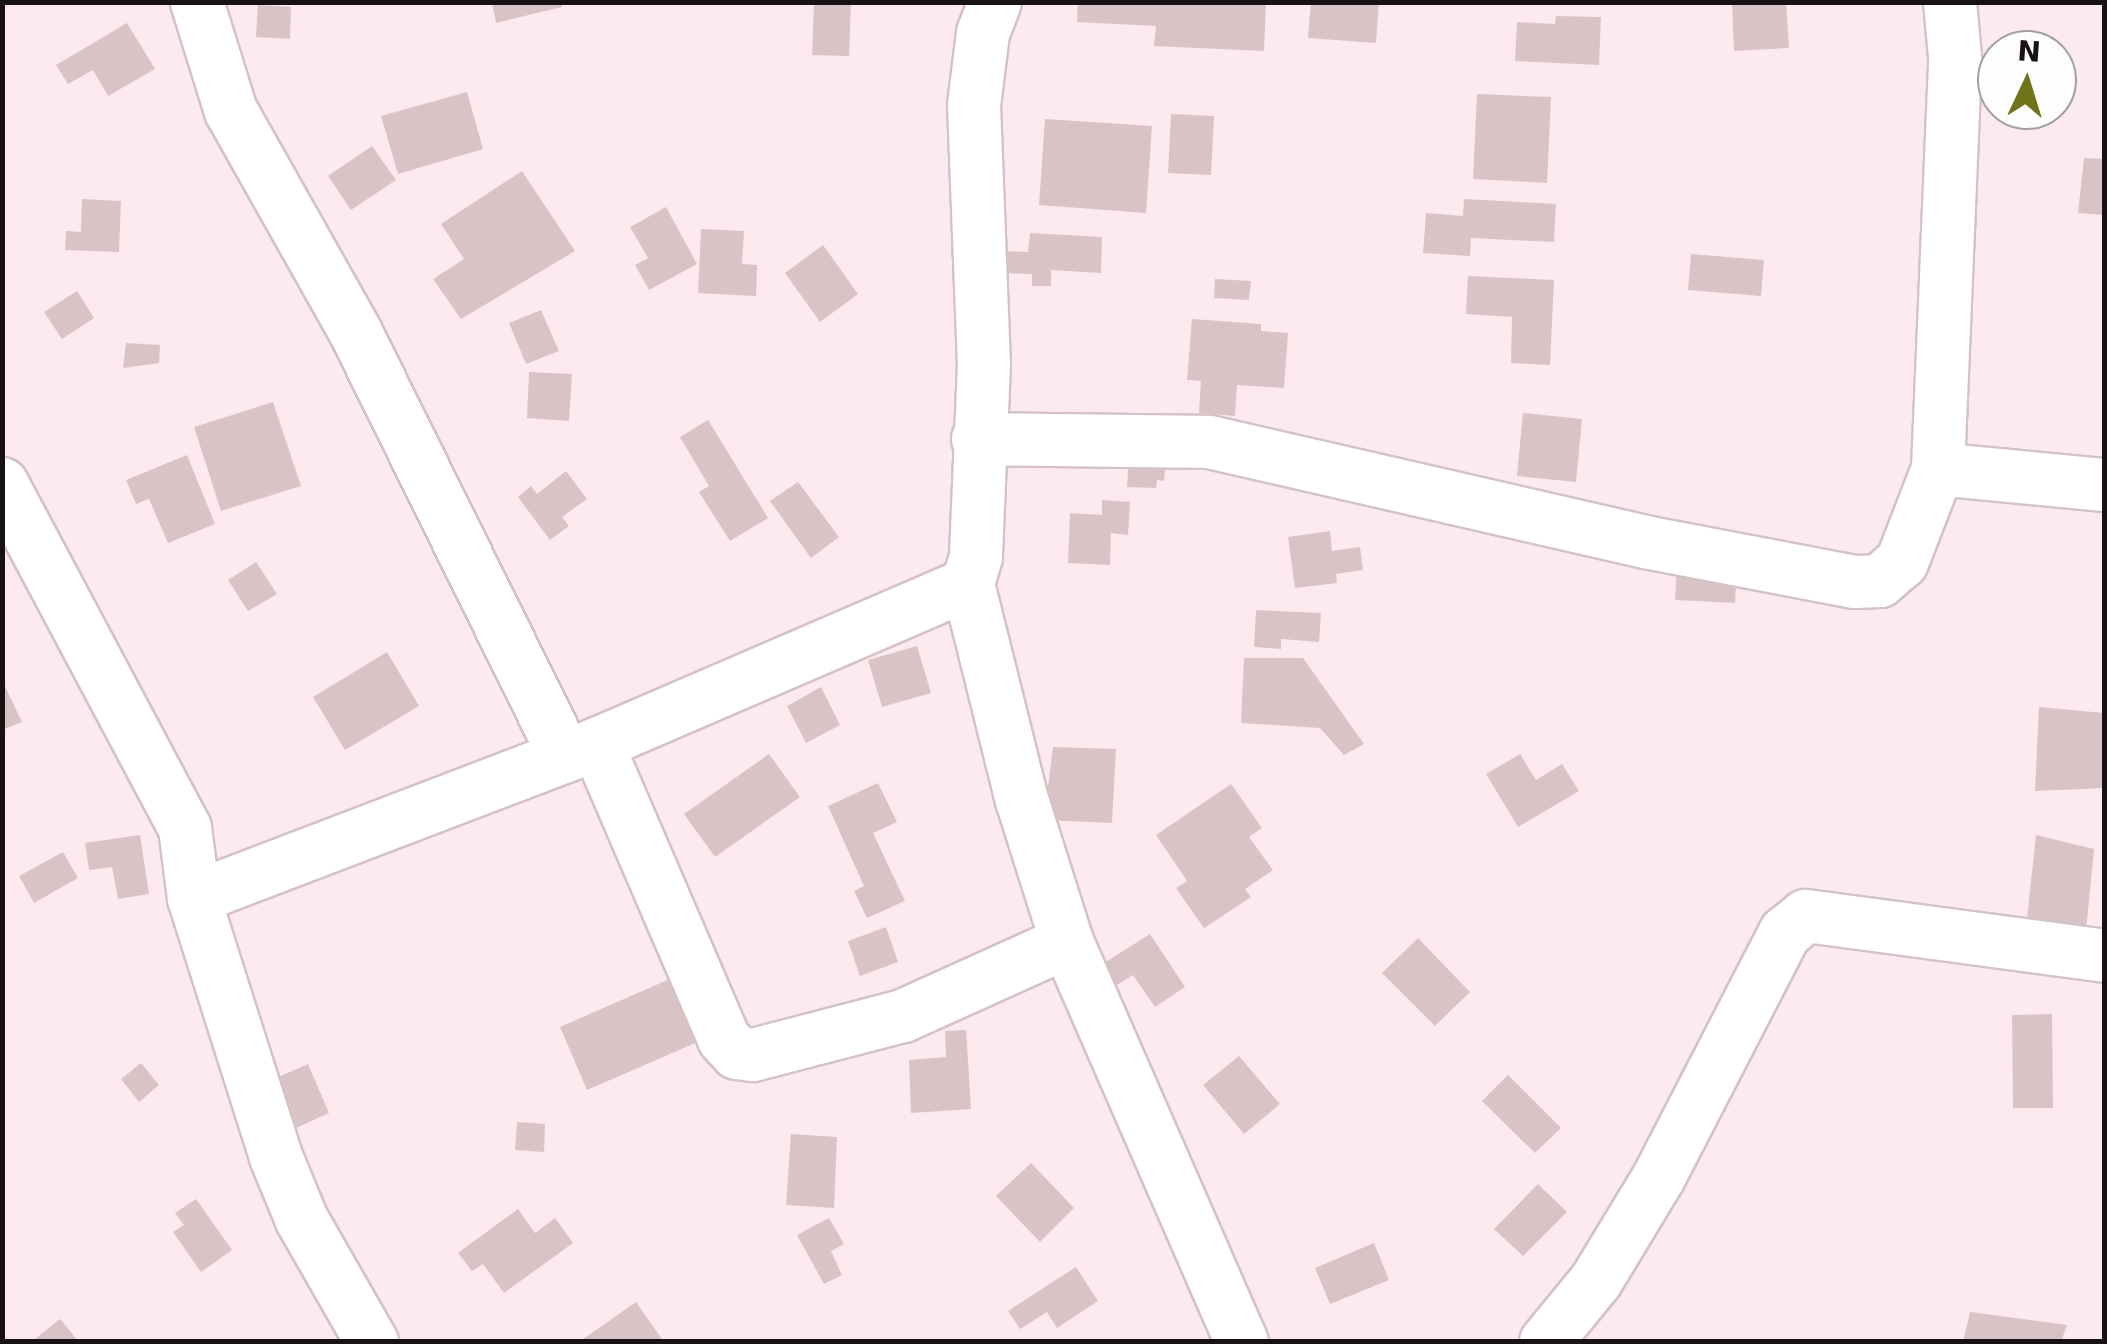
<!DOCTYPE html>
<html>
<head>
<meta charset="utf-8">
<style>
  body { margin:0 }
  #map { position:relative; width:2107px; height:1344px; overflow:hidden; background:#fdeaf1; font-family:"DejaVu Sans",sans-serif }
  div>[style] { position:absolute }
  .building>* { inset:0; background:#d8c4c4 }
  .roads { filter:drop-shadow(2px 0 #d5c2c9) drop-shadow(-2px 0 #d5c2c9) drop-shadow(0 2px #d5c2c9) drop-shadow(0 -2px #d5c2c9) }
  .street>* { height:52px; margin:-26px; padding:0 26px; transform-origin:26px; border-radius:26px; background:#fff }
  span { translate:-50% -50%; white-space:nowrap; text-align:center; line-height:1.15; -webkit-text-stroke:9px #fdfdfd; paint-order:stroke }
  .frame { position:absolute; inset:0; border:5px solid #181214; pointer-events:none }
  .north { position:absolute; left:1977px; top:30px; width:100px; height:100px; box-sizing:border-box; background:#fdfdfd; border:2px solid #a19fa0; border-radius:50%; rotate:4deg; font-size:28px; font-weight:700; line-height:40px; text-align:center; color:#181214 }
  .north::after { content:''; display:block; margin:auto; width:35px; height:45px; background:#707319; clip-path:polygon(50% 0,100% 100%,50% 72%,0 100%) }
</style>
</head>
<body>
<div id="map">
  <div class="building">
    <i style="clip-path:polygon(492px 2px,560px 2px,562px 7px,496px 23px)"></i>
    <i style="clip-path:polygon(814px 2px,851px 2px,849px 56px,812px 55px)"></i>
    <i style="clip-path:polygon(1078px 2px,1266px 2px,1264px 51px,1154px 46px,1156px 26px,1077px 22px)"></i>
    <i style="clip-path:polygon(1311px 2px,1379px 2px,1376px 43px,1308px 38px)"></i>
    <i style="clip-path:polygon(1732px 2px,1786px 2px,1789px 48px,1734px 51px)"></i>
    <i style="clip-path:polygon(258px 5px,291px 7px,290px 39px,256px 37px)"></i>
    <i style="clip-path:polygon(1556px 16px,1601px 17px,1599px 65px,1515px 61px,1517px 22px,1555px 24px)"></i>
    <i style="clip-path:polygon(127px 23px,155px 69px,108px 96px,93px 70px,68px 84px,56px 65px)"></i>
    <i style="clip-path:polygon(467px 92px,483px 149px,398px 174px,381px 116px)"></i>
    <i style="clip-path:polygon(1477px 94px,1551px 97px,1547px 183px,1473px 179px)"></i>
    <i style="clip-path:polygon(1171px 114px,1214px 116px,1211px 175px,1168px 173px)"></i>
    <i style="clip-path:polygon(1045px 119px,1152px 126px,1146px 213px,1039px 205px)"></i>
    <i style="clip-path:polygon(372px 146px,396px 180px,351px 210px,328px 176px)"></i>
    <i style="clip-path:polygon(2084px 158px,2104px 159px,2104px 215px,2078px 213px)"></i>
    <i style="clip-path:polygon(522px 171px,575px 251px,461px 319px,433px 279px,464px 259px,441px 224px)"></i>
    <i style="clip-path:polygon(82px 199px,121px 201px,119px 252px,65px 250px,66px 231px,81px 232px)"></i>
    <i style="clip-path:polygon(1464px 199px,1556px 204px,1554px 242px,1471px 238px,1470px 256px,1423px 253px,1426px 213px,1463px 216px)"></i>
    <i style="clip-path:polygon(666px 207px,697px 264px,649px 290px,635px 265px,648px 258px,630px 227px)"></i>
    <i style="clip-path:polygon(701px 229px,744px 231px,742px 264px,757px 265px,756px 296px,698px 293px)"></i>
    <i style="clip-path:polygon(1030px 233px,1102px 237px,1101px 273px,1051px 270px,1051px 286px,1032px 286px,1032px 274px,1000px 273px,1001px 251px,1028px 252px)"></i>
    <i style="clip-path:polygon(823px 245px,858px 294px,820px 322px,785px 273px)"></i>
    <i style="clip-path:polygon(1691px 254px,1764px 260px,1761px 296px,1688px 290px)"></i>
    <i style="clip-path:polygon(1468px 276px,1554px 280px,1550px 365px,1511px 363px,1512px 317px,1466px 314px)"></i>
    <i style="clip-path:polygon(1215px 279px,1251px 281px,1249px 300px,1214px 298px)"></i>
    <i style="clip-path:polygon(77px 291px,94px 318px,62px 339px,44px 312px)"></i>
    <i style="clip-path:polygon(541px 310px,559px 351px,526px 364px,509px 323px)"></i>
    <i style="clip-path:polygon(1192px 319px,1261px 324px,1261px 331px,1288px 333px,1284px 388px,1237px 385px,1235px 416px,1199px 413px,1201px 381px,1187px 380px)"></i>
    <i style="clip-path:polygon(126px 343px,160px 345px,159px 363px,123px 368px)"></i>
    <i style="clip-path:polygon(529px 372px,572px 374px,569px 421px,527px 418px)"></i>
    <i style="clip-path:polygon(273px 402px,301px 486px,221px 511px,194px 427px)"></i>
    <i style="clip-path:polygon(1523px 413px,1582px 419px,1576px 482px,1517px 476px)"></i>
    <i style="clip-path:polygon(708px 420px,768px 518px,730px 541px,699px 492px,709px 486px,680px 437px)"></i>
    <i style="clip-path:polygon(1129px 453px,1166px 455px,1164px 481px,1157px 480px,1156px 488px,1127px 487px)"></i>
    <i style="clip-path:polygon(187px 455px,215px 524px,168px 543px,149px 499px,136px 504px,126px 480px)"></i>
    <i style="clip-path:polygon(566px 471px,587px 499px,562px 517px,569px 526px,550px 540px,518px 497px,531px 486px,537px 494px)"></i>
    <i style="clip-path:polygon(798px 482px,839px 537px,811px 558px,770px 501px)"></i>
    <i style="clip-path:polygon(1102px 500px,1130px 502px,1128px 535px,1111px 533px,1110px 565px,1068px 563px,1070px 513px,1102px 515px)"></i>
    <i style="clip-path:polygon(1330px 531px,1332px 551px,1360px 547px,1363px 570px,1336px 574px,1337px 583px,1295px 588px,1288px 537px)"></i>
    <i style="clip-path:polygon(256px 562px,277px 594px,248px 611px,228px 580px)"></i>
    <i style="clip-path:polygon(1677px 564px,1737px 566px,1735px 603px,1675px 600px)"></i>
    <i style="clip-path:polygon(1256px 610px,1321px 613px,1319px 642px,1281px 639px,1281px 649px,1254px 647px)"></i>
    <i style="clip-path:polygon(917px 646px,931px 693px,882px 707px,868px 660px)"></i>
    <i style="clip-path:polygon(387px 652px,419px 706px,345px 750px,313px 697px)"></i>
    <i style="clip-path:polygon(1244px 658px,1303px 658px,1364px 744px,1344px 755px,1320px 728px,1241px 723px)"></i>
    <i style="clip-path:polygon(2px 680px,22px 722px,2px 730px)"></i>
    <i style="clip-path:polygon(821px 687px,840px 725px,806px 743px,787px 706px)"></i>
    <i style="clip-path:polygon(2039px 707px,2104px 713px,2104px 788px,2035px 791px)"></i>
    <i style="clip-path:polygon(1053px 747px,1116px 749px,1112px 823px,1044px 820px)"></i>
    <i style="clip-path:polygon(769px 754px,800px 797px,715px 857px,684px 814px)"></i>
    <i style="clip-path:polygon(1520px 754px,1536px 780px,1562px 764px,1579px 791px,1518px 827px,1486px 774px)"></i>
    <i style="clip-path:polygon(878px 783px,897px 822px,873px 833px,905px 901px,867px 918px,854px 891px,864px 886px,828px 806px)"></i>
    <i style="clip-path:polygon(1231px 784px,1262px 828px,1249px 837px,1273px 870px,1245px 889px,1251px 897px,1204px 928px,1176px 888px,1187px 881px,1156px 835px)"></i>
    <i style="clip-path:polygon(140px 835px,149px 894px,118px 899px,112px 867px,89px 870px,85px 843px)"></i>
    <i style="clip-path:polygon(2036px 835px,2094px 849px,2086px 931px,2027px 919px)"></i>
    <i style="clip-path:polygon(63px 852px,78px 878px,34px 903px,19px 876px)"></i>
    <i style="clip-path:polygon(886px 927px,898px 962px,860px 976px,848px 941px)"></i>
    <i style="clip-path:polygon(1150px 934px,1185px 987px,1155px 1007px,1133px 975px,1104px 993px,1090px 972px)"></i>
    <i style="clip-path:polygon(1418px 938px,1470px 992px,1435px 1026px,1382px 973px)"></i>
    <i style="clip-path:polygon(672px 978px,700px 1041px,587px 1090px,560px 1027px)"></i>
    <i style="clip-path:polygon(2052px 1014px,2053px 1108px,2013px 1108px,2012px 1015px)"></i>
    <i style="clip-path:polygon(966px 1030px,971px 1109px,911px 1113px,909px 1060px,946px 1057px,945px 1031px)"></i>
    <i style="clip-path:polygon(1239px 1056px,1280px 1104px,1244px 1134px,1203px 1085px)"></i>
    <i style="clip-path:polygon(141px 1063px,159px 1085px,139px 1102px,121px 1079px)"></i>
    <i style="clip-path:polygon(308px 1064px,329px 1113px,296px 1128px,274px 1079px)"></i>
    <i style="clip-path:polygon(1508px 1075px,1561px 1128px,1535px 1153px,1482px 1101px)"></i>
    <i style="clip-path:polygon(517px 1122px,545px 1124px,544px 1152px,515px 1150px)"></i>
    <i style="clip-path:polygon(791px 1134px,837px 1137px,834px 1208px,786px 1205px)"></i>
    <i style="clip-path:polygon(1031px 1163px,1074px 1208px,1040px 1242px,996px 1196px)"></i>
    <i style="clip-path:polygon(1538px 1184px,1567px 1212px,1523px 1256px,1494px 1229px)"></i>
    <i style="clip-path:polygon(196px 1199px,232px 1250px,201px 1272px,173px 1232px,184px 1225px,175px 1213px)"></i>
    <i style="clip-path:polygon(518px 1209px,535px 1233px,555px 1218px,573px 1243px,504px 1293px,483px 1264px,472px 1271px,458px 1253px)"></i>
    <i style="clip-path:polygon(829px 1218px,844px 1244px,831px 1251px,842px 1275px,824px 1284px,797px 1235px)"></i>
    <i style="clip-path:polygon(1374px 1243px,1389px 1280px,1330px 1304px,1315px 1268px)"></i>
    <i style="clip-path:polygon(1076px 1267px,1098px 1301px,1057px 1328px,1047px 1312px,1020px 1329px,1008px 1311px)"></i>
    <i style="clip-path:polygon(636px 1302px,664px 1342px,579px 1342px)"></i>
    <i style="clip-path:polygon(1970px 1312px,2067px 1325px,2061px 1342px,1963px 1342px)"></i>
    <i style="clip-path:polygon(60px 1319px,79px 1342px,31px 1342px)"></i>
  </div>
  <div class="roads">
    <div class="street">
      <i style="left:197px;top:2px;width:114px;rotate:72.7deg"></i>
      <i style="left:231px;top:111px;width:255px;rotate:60.6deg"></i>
      <i style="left:356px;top:333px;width:472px;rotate:63.7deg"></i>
      <i style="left:995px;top:2px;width:33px;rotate:111deg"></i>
      <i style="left:983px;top:33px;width:73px;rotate:97.1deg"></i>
      <i style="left:974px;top:105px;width:259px;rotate:87.8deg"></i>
      <i style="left:984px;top:364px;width:193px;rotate:92.4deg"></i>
      <i style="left:976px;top:557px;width:28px;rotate:107deg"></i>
      <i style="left:968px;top:584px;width:223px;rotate:76deg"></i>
      <i style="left:1022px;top:800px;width:149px;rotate:72.4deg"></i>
      <i style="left:1067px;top:942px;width:437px;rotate:66.4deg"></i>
      <i style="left:978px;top:439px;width:231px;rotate:0.7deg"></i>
      <i style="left:1209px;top:442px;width:447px;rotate:12.9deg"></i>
      <i style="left:1645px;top:542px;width:214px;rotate:10.8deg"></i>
      <i style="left:1855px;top:582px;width:25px;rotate:-2deg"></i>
      <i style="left:1880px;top:581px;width:29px;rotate:-41deg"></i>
      <i style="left:1902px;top:562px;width:100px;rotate:-68.8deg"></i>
      <i style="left:1938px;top:469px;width:412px;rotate:-87.6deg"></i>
      <i style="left:1955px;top:57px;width:55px;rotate:-95.2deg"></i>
      <i style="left:1938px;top:469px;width:167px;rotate:5.5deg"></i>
      <i style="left:2px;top:484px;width:390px;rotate:62deg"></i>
      <i style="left:185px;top:828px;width:71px;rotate:82.7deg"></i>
      <i style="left:194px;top:898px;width:272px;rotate:72.4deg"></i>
      <i style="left:276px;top:1157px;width:68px;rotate:67.6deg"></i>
      <i style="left:302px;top:1220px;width:141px;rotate:60.2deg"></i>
      <i style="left:597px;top:744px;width:321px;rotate:66.7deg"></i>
      <i style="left:724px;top:1039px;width:19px;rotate:47deg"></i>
      <i style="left:737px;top:1053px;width:16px;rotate:7deg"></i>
      <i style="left:753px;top:1055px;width:155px;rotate:-14.6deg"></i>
      <i style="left:903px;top:1016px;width:180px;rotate:-24.3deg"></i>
      <i style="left:194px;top:898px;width:431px;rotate:-20.9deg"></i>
      <i style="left:597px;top:744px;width:404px;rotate:-23.3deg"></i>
      <i style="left:1546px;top:1342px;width:79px;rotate:-50.7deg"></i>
      <i style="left:1596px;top:1281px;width:122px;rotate:-58.8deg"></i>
      <i style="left:1659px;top:1177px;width:275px;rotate:-62.7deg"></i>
      <i style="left:1785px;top:933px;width:27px;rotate:-39deg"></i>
      <i style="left:1806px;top:916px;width:301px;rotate:7.6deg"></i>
    </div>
  </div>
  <div class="frame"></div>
  <div class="north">N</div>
</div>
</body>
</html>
